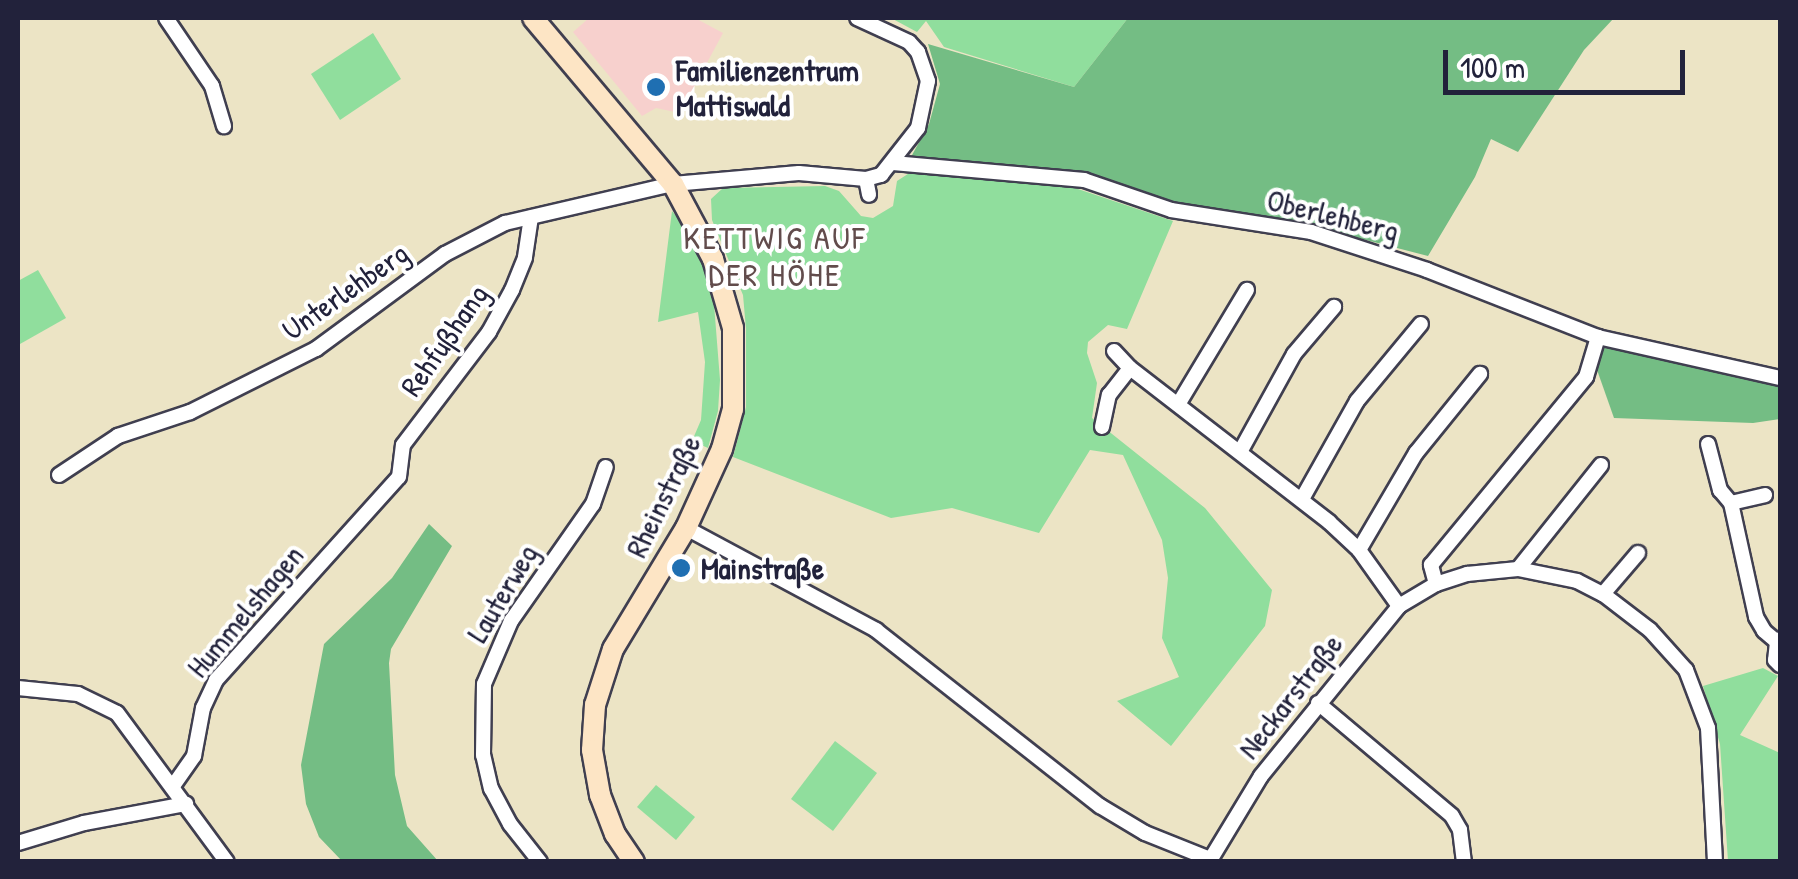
<!DOCTYPE html>
<html>
<head>
<meta charset="utf-8">
<style>
  body { margin:0 }
  #map { position:relative; width:1798px; height:879px; overflow:hidden; background:#ece4c5; font-family:"Patrick Hand",sans-serif }
  div>[style] { position:absolute }
  .built>* { inset:0; background:#f7d0cd }
  .green>* { inset:0; background:#90de9d }
  .forest>* { inset:0; background:#74bd84 }
  .roads { filter:drop-shadow(2px 0 #403f50) drop-shadow(-2px 0 #403f50) drop-shadow(0 2px #403f50) drop-shadow(0 -2px #403f50) }
  .street>* { height:14px; margin:-7px; padding:0 7px; transform-origin:7px; border-radius:7px; background:#fff }
  .secondary>* { height:20px; margin:-10px; padding:0 10px; transform-origin:10px; border-radius:10px; background:#fde5c5 }
  .dots>* { width:28px; height:28px; translate:-50% -50%; box-sizing:border-box; border:5px solid #fff; border-radius:50% }
  span { translate:-50% -50%; white-space:nowrap; text-align:center; line-height:1.15; -webkit-text-stroke:8px #fff; paint-order:stroke }
  .poi-label { font-size:30px; color:#22223b; font-weight:700 }
  .left { translate:0 -50%; text-align:left }
  .street-label { font-size:30px; color:#22223b }
  .neighbourhood-label { font-size:32px; color:#624c4c; letter-spacing:2.5px }
  .frame { position:absolute; inset:0; border:20px solid #22223b; pointer-events:none }
  .scale { position:absolute; left:1443px; top:50px; width:242px; height:45px; box-sizing:border-box; border:5px solid #22223b; border-top:0; padding-left:12px; font-size:30px; line-height:35px; white-space:nowrap; color:#22223b; -webkit-text-stroke:8px #fff; paint-order:stroke }
</style>
</head>
<body>
<div id="map">
  <div class="built">
    <i style="clip-path:polygon(589px 18px,695px 18px,723px 33px,680px 113px,656px 108px,642px 116px,573px 32px)"></i>
  </div>
  <div class="green">
    <i style="clip-path:polygon(891px 18px,1128px 18px,1074px 87px,944px 47px,926px 21px,917px 32px)"></i>
    <i style="clip-path:polygon(373px 33px,401px 79px,340px 120px,311px 74px)"></i>
    <i style="clip-path:polygon(911px 172px,1075px 188px,1173px 221px,1127px 329px,1108px 325px,1088px 342px,1087px 353px,1097px 383px,1092px 418px,1205px 508px,1272px 590px,1265px 626px,1171px 746px,1117px 701px,1179px 677px,1162px 638px,1168px 578px,1162px 540px,1123px 455px,1090px 450px,1039px 533px,952px 508px,891px 518px,733px 457px,746px 407px,746px 329px,743px 295px,712px 220px,711px 199px,723px 188px,825px 186px,839px 191px,861px 216px,873px 218px,893px 206px,897px 181px)"></i>
    <i style="clip-path:polygon(672px 211px,694px 238px,714px 304px,720px 380px,718px 411px,708px 448px,692px 441px,701px 420px,705px 362px,698px 312px,658px 322px)"></i>
    <i style="clip-path:polygon(38px 270px,66px 318px,20px 344px,18px 281px)"></i>
    <i style="clip-path:polygon(1763px 668px,1778px 676px,1740px 735px,1780px 753px,1780px 861px,1728px 861px,1720px 744px,1703px 686px)"></i>
    <i style="clip-path:polygon(835px 741px,877px 773px,833px 831px,791px 799px)"></i>
    <i style="clip-path:polygon(656px 785px,695px 817px,676px 840px,637px 807px)"></i>
  </div>
  <div class="forest">
    <i style="clip-path:polygon(1128px 18px,1614px 18px,1584px 50px,1518px 152px,1491px 139px,1475px 177px,1428px 256px,1308px 225px,1170px 202px,1105px 178px,911px 157px,929px 124px,940px 84px,928px 44px,1074px 87px)"></i>
    <i style="clip-path:polygon(1603px 347px,1780px 385px,1780px 419px,1753px 423px,1614px 418px,1596px 367px)"></i>
    <i style="clip-path:polygon(429px 524px,452px 546px,391px 649px,389px 663px,395px 775px,407px 826px,438px 861px,342px 861px,319px 837px,306px 804px,301px 765px,324px 644px,392px 578px)"></i>
  </div>
  <div class="roads">
    <div class="street">
      <i style="left:166px;top:18px;width:82px;rotate:55.9deg"></i>
      <i style="left:212px;top:86px;width:42px;rotate:73.3deg"></i>
      <i style="left:893px;top:163px;width:192px;rotate:5.1deg"></i>
      <i style="left:1084px;top:180px;width:92px;rotate:19deg"></i>
      <i style="left:1171px;top:210px;width:142px;rotate:8.9deg"></i>
      <i style="left:1311px;top:232px;width:122px;rotate:18.1deg"></i>
      <i style="left:1427px;top:270px;width:184px;rotate:21.4deg"></i>
      <i style="left:1598px;top:337px;width:187px;rotate:12.7deg"></i>
      <i style="left:866px;top:179px;width:16px;rotate:79deg"></i>
      <i style="left:1114px;top:351px;width:23px;rotate:47deg"></i>
      <i style="left:1130px;top:368px;width:252px;rotate:37.7deg"></i>
      <i style="left:1329px;top:522px;width:41px;rotate:43deg"></i>
      <i style="left:1359px;top:550px;width:69px;rotate:54.5deg"></i>
      <i style="left:1179px;top:403px;width:132px;rotate:-59deg"></i>
      <i style="left:1102px;top:427px;width:33px;rotate:-78deg"></i>
      <i style="left:1109px;top:395px;width:34px;rotate:-52deg"></i>
      <i style="left:1708px;top:444px;width:48px;rotate:75.4deg"></i>
      <i style="left:1720px;top:490px;width:17px;rotate:50deg"></i>
      <i style="left:1731px;top:503px;width:117px;rotate:77.6deg"></i>
      <i style="left:1756px;top:617px;width:16px;rotate:60deg"></i>
      <i style="left:1764px;top:631px;width:17px;rotate:40deg"></i>
      <i style="left:1777px;top:642px;width:4px;rotate:-45deg"></i>
      <i style="left:1240px;top:452px;width:112px;rotate:-61.1deg"></i>
      <i style="left:1294px;top:354px;width:62px;rotate:-49.6deg"></i>
      <i style="left:59px;top:475px;width:71px;rotate:-33.5deg"></i>
      <i style="left:118px;top:436px;width:76px;rotate:-18.4deg"></i>
      <i style="left:190px;top:412px;width:141px;rotate:-26.6deg"></i>
      <i style="left:316px;top:349px;width:160px;rotate:-36.4deg"></i>
      <i style="left:445px;top:254px;width:68px;rotate:-27.3deg"></i>
      <i style="left:505px;top:223px;width:172px;rotate:-13.1deg"></i>
      <i style="left:673px;top:184px;width:126px;rotate:-5deg"></i>
      <i style="left:799px;top:173px;width:67px;rotate:5.1deg"></i>
      <i style="left:866px;top:179px;width:16px;rotate:-15deg"></i>
      <i style="left:881px;top:175px;width:60px;rotate:-51.8deg"></i>
      <i style="left:918px;top:128px;width:48px;rotate:-78deg"></i>
      <i style="left:928px;top:81px;width:31px;rotate:-109deg"></i>
      <i style="left:918px;top:52px;width:13px;rotate:-132deg"></i>
      <i style="left:909px;top:42px;width:57px;rotate:-155.2deg"></i>
      <i style="left:1302px;top:499px;width:112px;rotate:-60.7deg"></i>
      <i style="left:1357px;top:401px;width:100px;rotate:-50.3deg"></i>
      <i style="left:1731px;top:503px;width:35px;rotate:-13deg"></i>
      <i style="left:686px;top:528px;width:216px;rotate:28.2deg"></i>
      <i style="left:876px;top:630px;width:285px;rotate:38.2deg"></i>
      <i style="left:1100px;top:806px;width:52px;rotate:31deg"></i>
      <i style="left:1145px;top:833px;width:70px;rotate:21.8deg"></i>
      <i style="left:1359px;top:550px;width:113px;rotate:-59.6deg"></i>
      <i style="left:1416px;top:453px;width:102px;rotate:-51deg"></i>
      <i style="left:1518px;top:569px;width:133px;rotate:-51.4deg"></i>
      <i style="left:1436px;top:584px;width:20px;rotate:-105deg"></i>
      <i style="left:1431px;top:565px;width:244px;rotate:-50.5deg"></i>
      <i style="left:1586px;top:377px;width:42px;rotate:-73.3deg"></i>
      <i style="left:1603px;top:594px;width:54px;rotate:-49.5deg"></i>
      <i style="left:1777px;top:642px;width:18px;rotate:96deg"></i>
      <i style="left:1775px;top:660px;width:7px;rotate:45deg"></i>
      <i style="left:18px;top:688px;width:60px;rotate:5.7deg"></i>
      <i style="left:78px;top:694px;width:43px;rotate:26deg"></i>
      <i style="left:117px;top:713px;width:185px;rotate:53.6deg"></i>
      <i style="left:1318px;top:703px;width:175px;rotate:40.1deg"></i>
      <i style="left:1452px;top:816px;width:16px;rotate:60deg"></i>
      <i style="left:1460px;top:830px;width:32px;rotate:83deg"></i>
      <i style="left:173px;top:786px;width:37px;rotate:-55deg"></i>
      <i style="left:194px;top:756px;width:49px;rotate:-79.4deg"></i>
      <i style="left:203px;top:708px;width:31px;rotate:-65deg"></i>
      <i style="left:216px;top:680px;width:273px;rotate:-48deg"></i>
      <i style="left:399px;top:477px;width:32px;rotate:-83deg"></i>
      <i style="left:403px;top:445px;width:142px;rotate:-52.7deg"></i>
      <i style="left:489px;top:332px;width:48px;rotate:-61.3deg"></i>
      <i style="left:512px;top:290px;width:35px;rotate:-68deg"></i>
      <i style="left:525px;top:257px;width:40px;rotate:-81.5deg"></i>
      <i style="left:18px;top:843px;width:69px;rotate:-16.9deg"></i>
      <i style="left:84px;top:823px;width:104px;rotate:-10.6deg"></i>
      <i style="left:540px;top:862px;width:48px;rotate:-128.3deg"></i>
      <i style="left:510px;top:824px;width:40px;rotate:-118deg"></i>
      <i style="left:491px;top:789px;width:35px;rotate:-103deg"></i>
      <i style="left:483px;top:755px;width:71px;rotate:-89.2deg"></i>
      <i style="left:484px;top:684px;width:69px;rotate:-66.8deg"></i>
      <i style="left:511px;top:621px;width:143px;rotate:-55deg"></i>
      <i style="left:593px;top:504px;width:39px;rotate:-71deg"></i>
      <i style="left:1209px;top:862px;width:100px;rotate:-58.8deg"></i>
      <i style="left:1261px;top:776px;width:219px;rotate:-50.9deg"></i>
      <i style="left:1399px;top:606px;width:43px;rotate:-30.7deg"></i>
      <i style="left:1436px;top:584px;width:33px;rotate:-18deg"></i>
      <i style="left:1467px;top:574px;width:51px;rotate:-5.6deg"></i>
      <i style="left:1518px;top:569px;width:60px;rotate:11.5deg"></i>
      <i style="left:1577px;top:581px;width:29px;rotate:27deg"></i>
      <i style="left:1603px;top:594px;width:59px;rotate:37.5deg"></i>
      <i style="left:1650px;top:630px;width:54px;rotate:48deg"></i>
      <i style="left:1686px;top:670px;width:62px;rotate:69.2deg"></i>
      <i style="left:1708px;top:728px;width:134px;rotate:87deg"></i>
    </div>
    <div class="secondary">
      <i style="left:533px;top:18px;width:217px;rotate:49.9deg"></i>
      <i style="left:673px;top:184px;width:85px;rotate:61.9deg"></i>
      <i style="left:713px;top:259px;width:72px;rotate:73.8deg"></i>
      <i style="left:733px;top:328px;width:81px;rotate:90deg"></i>
      <i style="left:733px;top:409px;width:41px;rotate:105.4deg"></i>
      <i style="left:722px;top:449px;width:87px;rotate:114.5deg"></i>
      <i style="left:686px;top:528px;width:141px;rotate:121.1deg"></i>
      <i style="left:613px;top:649px;width:59px;rotate:107.8deg"></i>
      <i style="left:595px;top:705px;width:45px;rotate:93.8deg"></i>
      <i style="left:592px;top:750px;width:46px;rotate:79.9deg"></i>
      <i style="left:600px;top:795px;width:42px;rotate:69deg"></i>
      <i style="left:615px;top:834px;width:34px;rotate:56deg"></i>
    </div>
  </div>
  <div class="dots">
    <i style="left:656px;top:87px;background:#1f6fb2"></i>
    <i style="left:681px;top:568px;background:#1f6fb2"></i>
  </div>
  <div class="poi-label">
    <span class="left" style="left:676px;top:87px">Familienzentrum<br>Mattiswald</span>
    <span class="left" style="left:701px;top:568px">Mainstraße</span>
  </div>
  <div class="street-label">
    <span style="left:1333px;top:215px;rotate:14deg">Oberlehberg</span>
    <span style="left:345px;top:291px;rotate:-35deg">Unterlehberg</span>
    <span style="left:444px;top:340px;rotate:-55deg">Rehfußhang</span>
    <span style="left:663px;top:496px;rotate:-64deg">Rheinstraße</span>
    <span style="left:502px;top:593px;rotate:-59deg">Lauterweg</span>
    <span style="left:245px;top:611px;rotate:-50deg">Hummelshagen</span>
    <span style="left:1290px;top:696px;rotate:-52deg">Neckarstraße</span>
  </div>
  <div class="neighbourhood-label">
    <span style="left:775px;top:257px">KETTWIG AUF<br>DER HÖHE</span>
  </div>
  <div class="frame"></div>
  <div class="scale">100 m</div>
</div>
</body>
</html>
